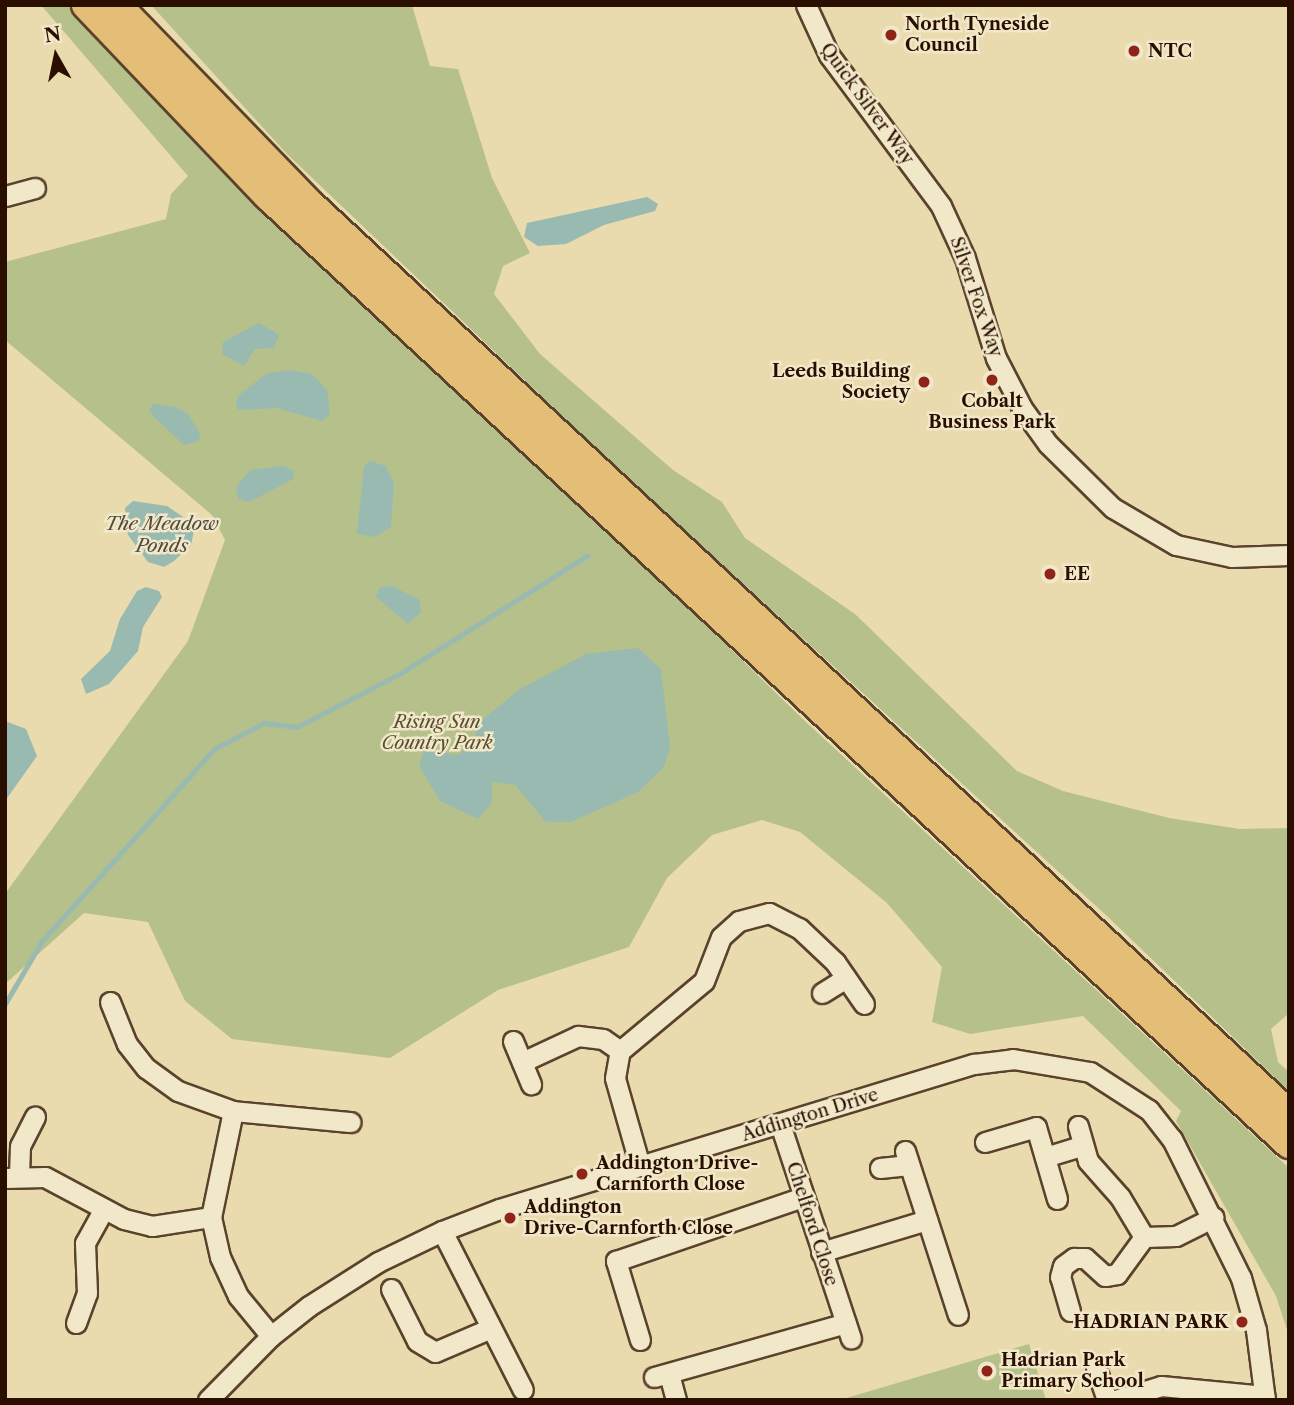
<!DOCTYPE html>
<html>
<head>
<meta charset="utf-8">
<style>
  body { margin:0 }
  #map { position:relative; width:1294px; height:1405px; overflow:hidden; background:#e9dbad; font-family:"Libre Caslon Text",serif }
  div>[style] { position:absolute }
  .green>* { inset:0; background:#b6c08a }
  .water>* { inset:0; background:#99bab1 }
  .stream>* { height:4.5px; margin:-2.25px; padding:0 2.25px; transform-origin:2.25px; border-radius:2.25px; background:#99bab1 }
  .roads { filter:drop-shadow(2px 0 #5a422c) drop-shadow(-2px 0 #5a422c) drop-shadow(0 2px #5a422c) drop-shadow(0 -2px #5a422c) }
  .minor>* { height:19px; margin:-9.5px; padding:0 9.5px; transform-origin:9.5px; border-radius:9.5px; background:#f1e8ca }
  .highway>* { height:28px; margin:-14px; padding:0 14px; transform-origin:14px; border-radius:14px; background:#e4be76 }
  .dots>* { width:19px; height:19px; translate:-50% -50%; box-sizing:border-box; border:4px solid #f1e8ca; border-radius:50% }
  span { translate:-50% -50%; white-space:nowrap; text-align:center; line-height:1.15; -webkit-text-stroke:5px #f1e8ca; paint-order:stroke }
  .poi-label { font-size:18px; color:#2a0f01; font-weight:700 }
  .left { translate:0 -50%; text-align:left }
  .right { translate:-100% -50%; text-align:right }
  .street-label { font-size:18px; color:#2a0f01 }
  .park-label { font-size:18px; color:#5b4d31; font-style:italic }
  .water-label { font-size:19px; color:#514b3f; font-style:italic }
  .frame { position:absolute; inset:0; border:7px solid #2a0f01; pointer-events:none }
  .north { position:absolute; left:21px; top:21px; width:70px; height:70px; -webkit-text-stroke:5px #f1e8ca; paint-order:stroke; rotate:351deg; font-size:19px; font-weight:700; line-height:28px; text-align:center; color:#2a0f01 }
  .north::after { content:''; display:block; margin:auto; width:24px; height:32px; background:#2a0f01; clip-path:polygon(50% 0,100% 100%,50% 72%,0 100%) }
</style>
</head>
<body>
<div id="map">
  <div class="green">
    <i style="clip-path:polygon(41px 5px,66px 5px,807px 723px,1289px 1168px,1289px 1336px,1276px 1296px,1176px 1121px,1181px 1111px,1083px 1016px,970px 1034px,932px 1022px,942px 967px,887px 903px,800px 832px,762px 820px,712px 835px,667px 878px,629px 947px,498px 990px,390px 1058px,232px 1039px,185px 1001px,148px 922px,84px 913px,5px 984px,5px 894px,188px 641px,225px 540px,212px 515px,5px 340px,5px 262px,166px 219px,171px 194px,188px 176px)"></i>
    <i style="clip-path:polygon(151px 5px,412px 5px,430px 66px,458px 69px,492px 178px,530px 253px,503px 266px,494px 294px,540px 354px,673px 470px,722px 502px,745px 538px,855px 614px,1017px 771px,1063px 791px,1169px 818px,1240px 829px,1289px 828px,1289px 1013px,1271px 1029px,1278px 1062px,1289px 1072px,1289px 1091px,1107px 916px,636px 486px,287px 154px)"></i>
    <i style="clip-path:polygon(1029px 1344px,1046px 1400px,843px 1400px,843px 1399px)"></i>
  </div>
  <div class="water">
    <i style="clip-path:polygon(647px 197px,658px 204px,655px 211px,604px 225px,566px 244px,538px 246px,524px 237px,527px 223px)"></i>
    <i style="clip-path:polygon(259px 323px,279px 335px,274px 348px,255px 349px,244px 366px,222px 354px,223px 342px)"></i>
    <i style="clip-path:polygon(291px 370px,312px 374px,327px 390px,330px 414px,322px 421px,276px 408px,239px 410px,236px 406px,238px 396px,266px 374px)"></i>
    <i style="clip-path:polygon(153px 404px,176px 407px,188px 414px,201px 435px,197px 442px,184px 445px,154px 417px,149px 410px)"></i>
    <i style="clip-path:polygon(370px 461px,386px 466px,394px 483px,391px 527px,375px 537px,357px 534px,364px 466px)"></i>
    <i style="clip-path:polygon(283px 466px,294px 471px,293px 479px,249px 502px,238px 499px,236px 487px,250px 470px)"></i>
    <i style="clip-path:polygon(133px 501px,167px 506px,189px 521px,194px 530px,191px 545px,174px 561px,164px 567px,148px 562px,128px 535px,125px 508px)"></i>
    <i style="clip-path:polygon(392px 586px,420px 600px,421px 612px,408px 624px,376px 597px,380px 587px)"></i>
    <i style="clip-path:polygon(146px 587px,159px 591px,162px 597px,143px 627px,138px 651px,109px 684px,86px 694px,81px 679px,110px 651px,120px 619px,137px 591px)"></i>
    <i style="clip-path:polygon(638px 648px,661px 669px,670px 747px,664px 767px,638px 792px,571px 822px,546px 822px,515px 785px,492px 782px,492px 802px,478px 819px,440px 801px,419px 766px,424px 750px,458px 755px,475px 742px,477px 724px,520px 689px,586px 654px)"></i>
    <i style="clip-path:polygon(5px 721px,26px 729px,37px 756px,5px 801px)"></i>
  </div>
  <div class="stream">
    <i style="left:5px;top:1004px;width:73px;rotate:-59.6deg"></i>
    <i style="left:42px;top:941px;width:258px;rotate:-48.1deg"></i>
    <i style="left:214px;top:749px;width:56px;rotate:-27.5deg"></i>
    <i style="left:264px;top:723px;width:33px;rotate:7deg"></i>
    <i style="left:297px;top:727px;width:117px;rotate:-27.4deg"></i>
    <i style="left:401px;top:673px;width:220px;rotate:-32.2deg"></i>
  </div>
  <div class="roads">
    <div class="minor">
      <i style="left:806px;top:5px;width:55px;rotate:65.3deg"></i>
      <i style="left:829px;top:55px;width:188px;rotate:53.4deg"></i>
      <i style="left:941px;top:206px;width:57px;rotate:65.2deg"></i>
      <i style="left:965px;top:258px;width:105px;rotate:72.8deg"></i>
      <i style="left:996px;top:358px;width:56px;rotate:62.5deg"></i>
      <i style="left:1022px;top:408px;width:44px;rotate:54.2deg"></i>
      <i style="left:1048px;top:444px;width:91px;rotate:44.6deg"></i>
      <i style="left:1113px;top:508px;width:73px;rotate:30.4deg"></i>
      <i style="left:1176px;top:545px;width:57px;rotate:12.1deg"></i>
      <i style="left:1232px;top:557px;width:57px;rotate:-2deg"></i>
      <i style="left:5px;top:196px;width:31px;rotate:-15deg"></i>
      <i style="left:822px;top:993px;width:28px;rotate:-32deg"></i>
      <i style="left:110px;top:1002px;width:45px;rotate:68deg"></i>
      <i style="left:127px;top:1044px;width:31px;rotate:52deg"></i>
      <i style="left:146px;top:1068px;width:39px;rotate:36deg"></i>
      <i style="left:178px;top:1091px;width:59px;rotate:20deg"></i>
      <i style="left:233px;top:1111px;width:118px;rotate:5.4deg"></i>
      <i style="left:513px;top:1041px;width:47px;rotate:67.3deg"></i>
      <i style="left:522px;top:1062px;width:62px;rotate:-24.9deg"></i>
      <i style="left:578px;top:1036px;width:25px;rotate:7deg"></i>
      <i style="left:603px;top:1039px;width:21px;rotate:35deg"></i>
      <i style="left:233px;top:1111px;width:108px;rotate:101.7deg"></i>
      <i style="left:211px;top:1217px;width:41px;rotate:77.3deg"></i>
      <i style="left:220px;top:1257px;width:43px;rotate:65.2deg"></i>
      <i style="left:238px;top:1296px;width:52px;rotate:50.5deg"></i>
      <i style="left:780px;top:1124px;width:226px;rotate:71.7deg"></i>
      <i style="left:1078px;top:1126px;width:36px;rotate:74deg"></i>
      <i style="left:1088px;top:1161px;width:48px;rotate:48.4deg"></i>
      <i style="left:1120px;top:1197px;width:47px;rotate:59deg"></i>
      <i style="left:1144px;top:1237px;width:32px;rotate:-2deg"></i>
      <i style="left:1176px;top:1236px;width:42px;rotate:-26.6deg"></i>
      <i style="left:985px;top:1142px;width:53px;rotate:-16.4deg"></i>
      <i style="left:1036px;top:1127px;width:75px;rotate:73.7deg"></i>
      <i style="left:905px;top:1151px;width:172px;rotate:72.1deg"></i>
      <i style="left:1045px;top:1157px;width:39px;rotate:-17deg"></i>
      <i style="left:640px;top:1166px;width:91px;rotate:-105.9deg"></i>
      <i style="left:615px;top:1078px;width:27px;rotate:-80deg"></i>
      <i style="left:620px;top:1051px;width:109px;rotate:-39.8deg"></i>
      <i style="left:704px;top:981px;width:47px;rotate:-68.9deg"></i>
      <i style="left:721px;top:937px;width:24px;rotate:-42deg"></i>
      <i style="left:739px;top:921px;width:31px;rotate:-15deg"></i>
      <i style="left:769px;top:913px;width:34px;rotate:27deg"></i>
      <i style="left:799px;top:928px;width:50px;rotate:43.4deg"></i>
      <i style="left:835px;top:962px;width:51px;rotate:55.4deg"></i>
      <i style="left:880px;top:1168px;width:29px;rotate:-6deg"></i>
      <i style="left:19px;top:1175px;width:29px;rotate:-88deg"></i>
      <i style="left:20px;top:1146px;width:33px;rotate:-63deg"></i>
      <i style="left:5px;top:1178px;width:40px;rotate:-1.4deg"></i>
      <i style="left:45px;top:1177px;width:89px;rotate:28deg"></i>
      <i style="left:124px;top:1219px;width:29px;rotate:14deg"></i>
      <i style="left:152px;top:1226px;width:60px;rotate:-8.7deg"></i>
      <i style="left:442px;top:1231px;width:178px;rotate:63deg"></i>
      <i style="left:821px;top:1252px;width:111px;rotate:-16.8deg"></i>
      <i style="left:391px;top:1289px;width:58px;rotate:63.4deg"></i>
      <i style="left:417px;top:1341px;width:21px;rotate:31deg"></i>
      <i style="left:435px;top:1352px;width:61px;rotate:-23.2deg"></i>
      <i style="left:1070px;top:1311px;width:35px;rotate:-106deg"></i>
      <i style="left:1060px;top:1277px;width:11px;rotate:-75deg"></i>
      <i style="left:1063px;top:1266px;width:14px;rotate:-36deg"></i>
      <i style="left:1074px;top:1258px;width:11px"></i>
      <i style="left:1085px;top:1258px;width:27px;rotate:42deg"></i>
      <i style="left:1105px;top:1276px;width:12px;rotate:-9deg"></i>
      <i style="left:1117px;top:1274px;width:46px;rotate:-53.9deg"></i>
      <i style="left:76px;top:1323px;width:32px;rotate:-70deg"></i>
      <i style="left:87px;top:1293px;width:50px;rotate:-92.3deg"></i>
      <i style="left:85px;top:1243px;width:39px;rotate:-61deg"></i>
      <i style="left:640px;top:1340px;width:83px;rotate:-106.9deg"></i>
      <i style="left:616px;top:1261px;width:198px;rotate:-18.9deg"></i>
      <i style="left:1096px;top:1368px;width:34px;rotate:71deg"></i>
      <i style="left:669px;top:1374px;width:27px;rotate:75deg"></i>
      <i style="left:654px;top:1377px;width:199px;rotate:-15.7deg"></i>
      <i style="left:208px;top:1400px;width:90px;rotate:-45.5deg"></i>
      <i style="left:271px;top:1336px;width:48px;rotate:-38.3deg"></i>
      <i style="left:309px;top:1306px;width:82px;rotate:-32.5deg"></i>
      <i style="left:378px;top:1262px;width:71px;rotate:-25.8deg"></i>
      <i style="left:442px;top:1231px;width:61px;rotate:-21.1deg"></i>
      <i style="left:499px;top:1209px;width:497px;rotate:-17deg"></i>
      <i style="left:974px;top:1064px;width:39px;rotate:-7deg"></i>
      <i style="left:1013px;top:1059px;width:78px;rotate:9.6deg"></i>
      <i style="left:1090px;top:1072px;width:70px;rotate:32.8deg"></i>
      <i style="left:1149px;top:1110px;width:37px;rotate:52deg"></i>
      <i style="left:1172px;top:1139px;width:155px;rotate:63.6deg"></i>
      <i style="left:1241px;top:1278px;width:54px;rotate:73.9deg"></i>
      <i style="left:1256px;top:1330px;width:71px;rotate:82.7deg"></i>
      <i style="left:1115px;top:1400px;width:48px;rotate:-16.9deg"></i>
      <i style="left:1161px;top:1386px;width:104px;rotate:5.5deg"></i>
    </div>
    <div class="highway">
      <i style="left:86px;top:5px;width:264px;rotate:46.4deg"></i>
      <i style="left:268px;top:196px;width:1393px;rotate:42.88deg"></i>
      <i style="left:117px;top:5px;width:280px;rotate:45.9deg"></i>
      <i style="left:312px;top:206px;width:1334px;rotate:42.9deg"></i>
    </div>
  </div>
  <div class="dots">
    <i style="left:891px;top:35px;background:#8f2418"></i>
    <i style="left:1134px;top:51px;background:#8f2418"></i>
    <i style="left:992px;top:380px;background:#8f2418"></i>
    <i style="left:924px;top:382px;background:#8f2418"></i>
    <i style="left:1050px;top:574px;background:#8f2418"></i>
    <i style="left:582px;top:1174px;background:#8f2418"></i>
    <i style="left:510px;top:1218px;background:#8f2418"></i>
    <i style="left:1242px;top:1322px;background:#8f2418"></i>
    <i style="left:987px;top:1371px;background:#8f2418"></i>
  </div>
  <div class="poi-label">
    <span class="left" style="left:905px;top:35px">North Tyneside<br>Council</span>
    <span class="left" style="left:1148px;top:51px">NTC</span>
    <span class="right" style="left:910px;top:382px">Leeds Building<br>Society</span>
    <span style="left:992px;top:412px">Cobalt<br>Business Park</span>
    <span class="left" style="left:1064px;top:574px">EE</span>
    <span class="left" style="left:596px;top:1174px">Addington Drive-<br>Carnforth Close</span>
    <span class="left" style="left:524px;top:1218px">Addington<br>Drive-Carnforth Close</span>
    <span class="right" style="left:1228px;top:1322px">HADRIAN PARK</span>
    <span class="left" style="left:1001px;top:1371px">Hadrian Park<br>Primary School</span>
  </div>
  <div class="street-label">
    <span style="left:867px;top:104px;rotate:54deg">Quick Silver Way</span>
    <span style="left:976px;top:297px;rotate:71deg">Silver Fox Way</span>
    <span style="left:810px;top:1115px;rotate:-17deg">Addington Drive</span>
    <span style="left:812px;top:1224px;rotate:72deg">Chelford Close</span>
  </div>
  <div class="park-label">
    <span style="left:437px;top:733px">Rising Sun<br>Country Park</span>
  </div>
  <div class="water-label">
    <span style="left:162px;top:535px">The Meadow<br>Ponds</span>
  </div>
  <div class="frame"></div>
  <div class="north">N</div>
</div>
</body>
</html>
